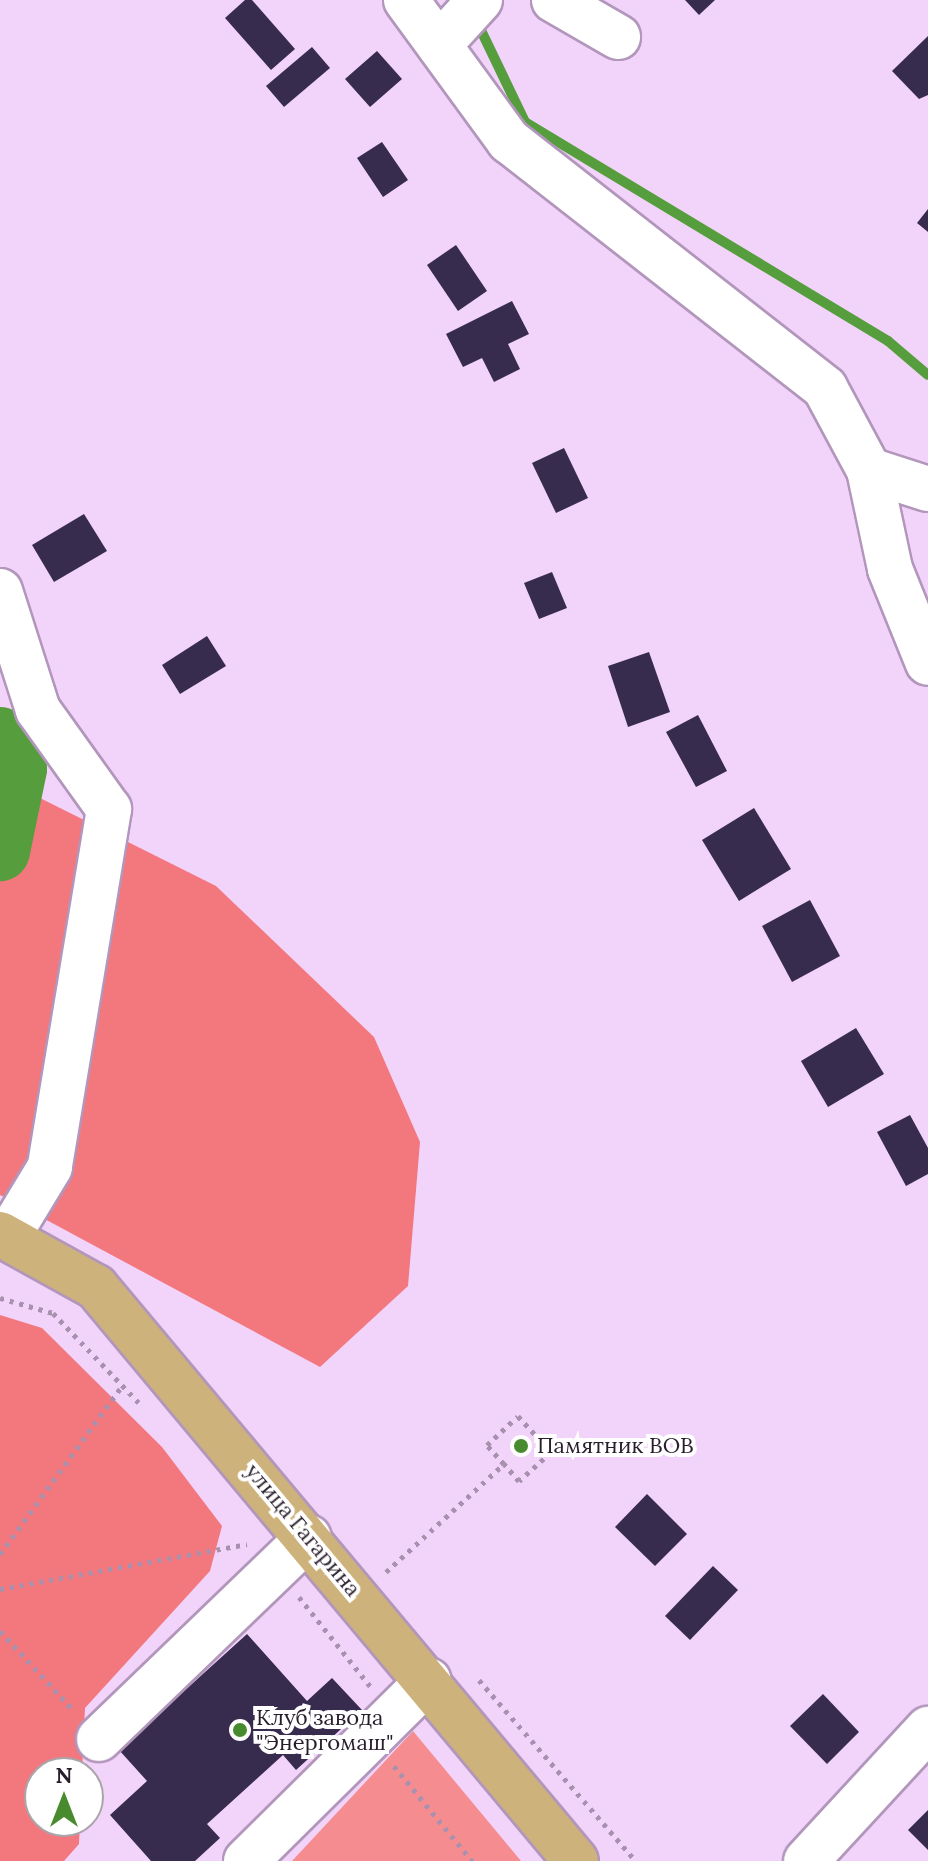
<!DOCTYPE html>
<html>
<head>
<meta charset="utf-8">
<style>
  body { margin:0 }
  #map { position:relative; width:928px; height:1861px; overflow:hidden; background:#f2d4fb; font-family:Lora,serif }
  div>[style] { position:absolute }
  .green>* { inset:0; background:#f58d90 }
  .forest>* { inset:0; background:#f2787e }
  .stream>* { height:10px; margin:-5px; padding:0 5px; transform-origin:5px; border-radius:5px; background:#569d3d }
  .river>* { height:60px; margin:-30px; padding:0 30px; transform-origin:30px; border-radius:30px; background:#569d3d }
  .building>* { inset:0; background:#372b4e }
  .path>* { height:5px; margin-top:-2.5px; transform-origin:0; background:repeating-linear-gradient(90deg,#a891ae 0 4px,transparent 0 10px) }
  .roads { filter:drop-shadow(2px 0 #b296bb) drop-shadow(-2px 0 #b296bb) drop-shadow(0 2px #b296bb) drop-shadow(0 -2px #b296bb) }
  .minor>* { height:44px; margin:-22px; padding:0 22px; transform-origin:22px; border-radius:22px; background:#fff }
  .major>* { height:44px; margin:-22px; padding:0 22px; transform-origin:22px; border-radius:22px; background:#ceb27b }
  .dots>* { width:22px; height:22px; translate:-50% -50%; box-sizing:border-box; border:4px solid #fff; border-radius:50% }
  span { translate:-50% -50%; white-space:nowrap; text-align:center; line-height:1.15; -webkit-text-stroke:8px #fff; paint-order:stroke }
  .poi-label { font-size:22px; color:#281d2b }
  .left { translate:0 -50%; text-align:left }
  .street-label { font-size:22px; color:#281d2b }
  .north { position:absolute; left:24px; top:1757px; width:80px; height:80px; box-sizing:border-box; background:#fff; border:2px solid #a9a5aa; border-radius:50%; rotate:0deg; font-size:22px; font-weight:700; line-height:32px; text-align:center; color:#281d2b }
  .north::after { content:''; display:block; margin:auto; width:28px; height:36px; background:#478b2e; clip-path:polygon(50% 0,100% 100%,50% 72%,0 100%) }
</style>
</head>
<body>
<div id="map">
  <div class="green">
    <i style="clip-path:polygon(413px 1731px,521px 1861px,292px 1861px)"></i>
  </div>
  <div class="forest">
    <i style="clip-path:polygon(0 778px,216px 886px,374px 1037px,420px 1142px,408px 1286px,320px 1367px,0 1195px)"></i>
    <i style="clip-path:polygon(0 1315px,42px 1328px,162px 1447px,222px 1526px,210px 1571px,85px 1708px,82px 1773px,40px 1773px,40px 1821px,80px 1821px,79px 1844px,64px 1861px,0 1861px)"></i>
  </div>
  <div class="stream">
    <i style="left:476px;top:20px;width:113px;rotate:64.3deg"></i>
    <i style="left:525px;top:122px;width:424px;rotate:31.1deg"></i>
    <i style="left:888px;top:341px;width:52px;rotate:40.4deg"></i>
  </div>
  <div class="river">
    <i style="left:0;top:737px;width:36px;rotate:62deg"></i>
    <i style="left:17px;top:769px;width:84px;rotate:101.7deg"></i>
  </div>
  <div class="building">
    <i style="clip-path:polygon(245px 0,252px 0,295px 49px,271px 70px,225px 18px)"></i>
    <i style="clip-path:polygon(685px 0,715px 0,699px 15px)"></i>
    <i style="clip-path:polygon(928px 36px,928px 95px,919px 99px,892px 71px)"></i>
    <i style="clip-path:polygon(312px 47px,330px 68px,284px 107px,266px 86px)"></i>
    <i style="clip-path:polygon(377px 51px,402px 79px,370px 107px,345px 79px)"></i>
    <i style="clip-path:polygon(382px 142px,408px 180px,383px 197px,357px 158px)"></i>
    <i style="clip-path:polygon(928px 209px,928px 232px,917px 223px)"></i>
    <i style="clip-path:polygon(456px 245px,487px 291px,458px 311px,427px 265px)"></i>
    <i style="clip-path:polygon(512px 301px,529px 334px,508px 344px,520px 369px,494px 382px,482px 358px,463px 367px,446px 334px)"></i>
    <i style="clip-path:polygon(564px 448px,588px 498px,556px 513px,532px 463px)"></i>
    <i style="clip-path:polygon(84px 514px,107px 551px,54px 582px,32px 545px)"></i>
    <i style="clip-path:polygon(552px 572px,567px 608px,539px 619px,524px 583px)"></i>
    <i style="clip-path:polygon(207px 636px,226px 666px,180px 694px,162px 665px)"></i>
    <i style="clip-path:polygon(649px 652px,670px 712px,628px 727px,608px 666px)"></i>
    <i style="clip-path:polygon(698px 715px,727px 771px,696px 787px,666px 732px)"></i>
    <i style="clip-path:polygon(754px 808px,791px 869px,739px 901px,702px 840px)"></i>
    <i style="clip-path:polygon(810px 900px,840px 956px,792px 982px,762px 926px)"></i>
    <i style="clip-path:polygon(856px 1028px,884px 1074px,828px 1107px,801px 1061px)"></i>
    <i style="clip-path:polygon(910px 1115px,928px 1148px,928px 1174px,906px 1186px,877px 1132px)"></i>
    <i style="clip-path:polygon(647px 1494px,687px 1534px,655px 1566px,615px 1527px)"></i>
    <i style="clip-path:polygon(713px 1566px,738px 1590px,690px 1640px,665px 1616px)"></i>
    <i style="clip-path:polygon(247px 1634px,307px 1701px,332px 1678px,362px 1710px,296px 1770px,283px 1755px,207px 1824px,220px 1838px,195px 1861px,151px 1861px,110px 1815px,147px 1781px,119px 1750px)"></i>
    <i style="clip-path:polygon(823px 1694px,859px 1732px,827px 1764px,790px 1726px)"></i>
    <i style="clip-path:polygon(928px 1810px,928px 1850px,908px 1830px)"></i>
  </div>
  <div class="path">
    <i style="left:0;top:1298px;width:55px;rotate:15.8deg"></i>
    <i style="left:53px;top:1313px;width:126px;rotate:46.3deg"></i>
    <i style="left:0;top:1554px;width:208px;rotate:-54deg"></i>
    <i style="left:386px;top:1572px;width:160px;rotate:-42.5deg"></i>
    <i style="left:504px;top:1464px;width:25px;rotate:-132deg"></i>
    <i style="left:487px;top:1445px;width:42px;rotate:-43.1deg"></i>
    <i style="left:518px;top:1416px;width:49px;rotate:47.5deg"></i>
    <i style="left:551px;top:1452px;width:43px;rotate:137.8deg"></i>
    <i style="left:519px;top:1481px;width:23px;rotate:-131deg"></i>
    <i style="left:0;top:1589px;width:251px;rotate:-10.3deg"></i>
    <i style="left:299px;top:1597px;width:114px;rotate:51.4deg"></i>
    <i style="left:0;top:1631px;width:109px;rotate:47.2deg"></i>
    <i style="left:479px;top:1680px;width:240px;rotate:49.1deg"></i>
    <i style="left:394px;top:1766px;width:123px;rotate:50.6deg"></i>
  </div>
  <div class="roads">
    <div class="minor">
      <i style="left:406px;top:0;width:175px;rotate:53.9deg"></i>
      <i style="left:509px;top:141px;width:401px;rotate:38deg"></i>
      <i style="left:825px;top:388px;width:93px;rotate:61.8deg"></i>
      <i style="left:869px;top:470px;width:101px;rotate:78deg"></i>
      <i style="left:890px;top:569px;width:101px;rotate:68deg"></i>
      <i style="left:554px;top:0;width:74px;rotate:30deg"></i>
      <i style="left:439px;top:45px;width:61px;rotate:-47.7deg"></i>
      <i style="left:869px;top:470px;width:62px;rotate:17.9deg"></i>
      <i style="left:0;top:591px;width:125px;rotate:72.3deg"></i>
      <i style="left:38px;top:710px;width:122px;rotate:54.4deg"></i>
      <i style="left:109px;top:809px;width:363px;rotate:99.4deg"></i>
      <i style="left:50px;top:1167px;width:83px;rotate:121.2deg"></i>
      <i style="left:99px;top:1739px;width:291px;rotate:-43.9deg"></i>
      <i style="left:246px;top:1861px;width:257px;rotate:-44.7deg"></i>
      <i style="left:806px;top:1861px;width:180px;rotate:-47.3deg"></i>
    </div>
    <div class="major">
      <i style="left:0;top:1234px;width:110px;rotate:28.9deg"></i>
      <i style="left:96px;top:1287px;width:748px;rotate:50.1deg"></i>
    </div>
  </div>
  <div class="dots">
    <i style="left:521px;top:1446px;background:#478b2e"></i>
    <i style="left:240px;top:1730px;background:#478b2e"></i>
  </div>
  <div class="poi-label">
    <span class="left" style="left:537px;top:1446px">Памятник ВОВ</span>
    <span class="left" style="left:256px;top:1730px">Клуб завода<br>"Энергомаш"</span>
  </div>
  <div class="street-label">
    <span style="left:303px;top:1530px;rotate:50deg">улица Гагарина</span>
  </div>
  <div class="north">N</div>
</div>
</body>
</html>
